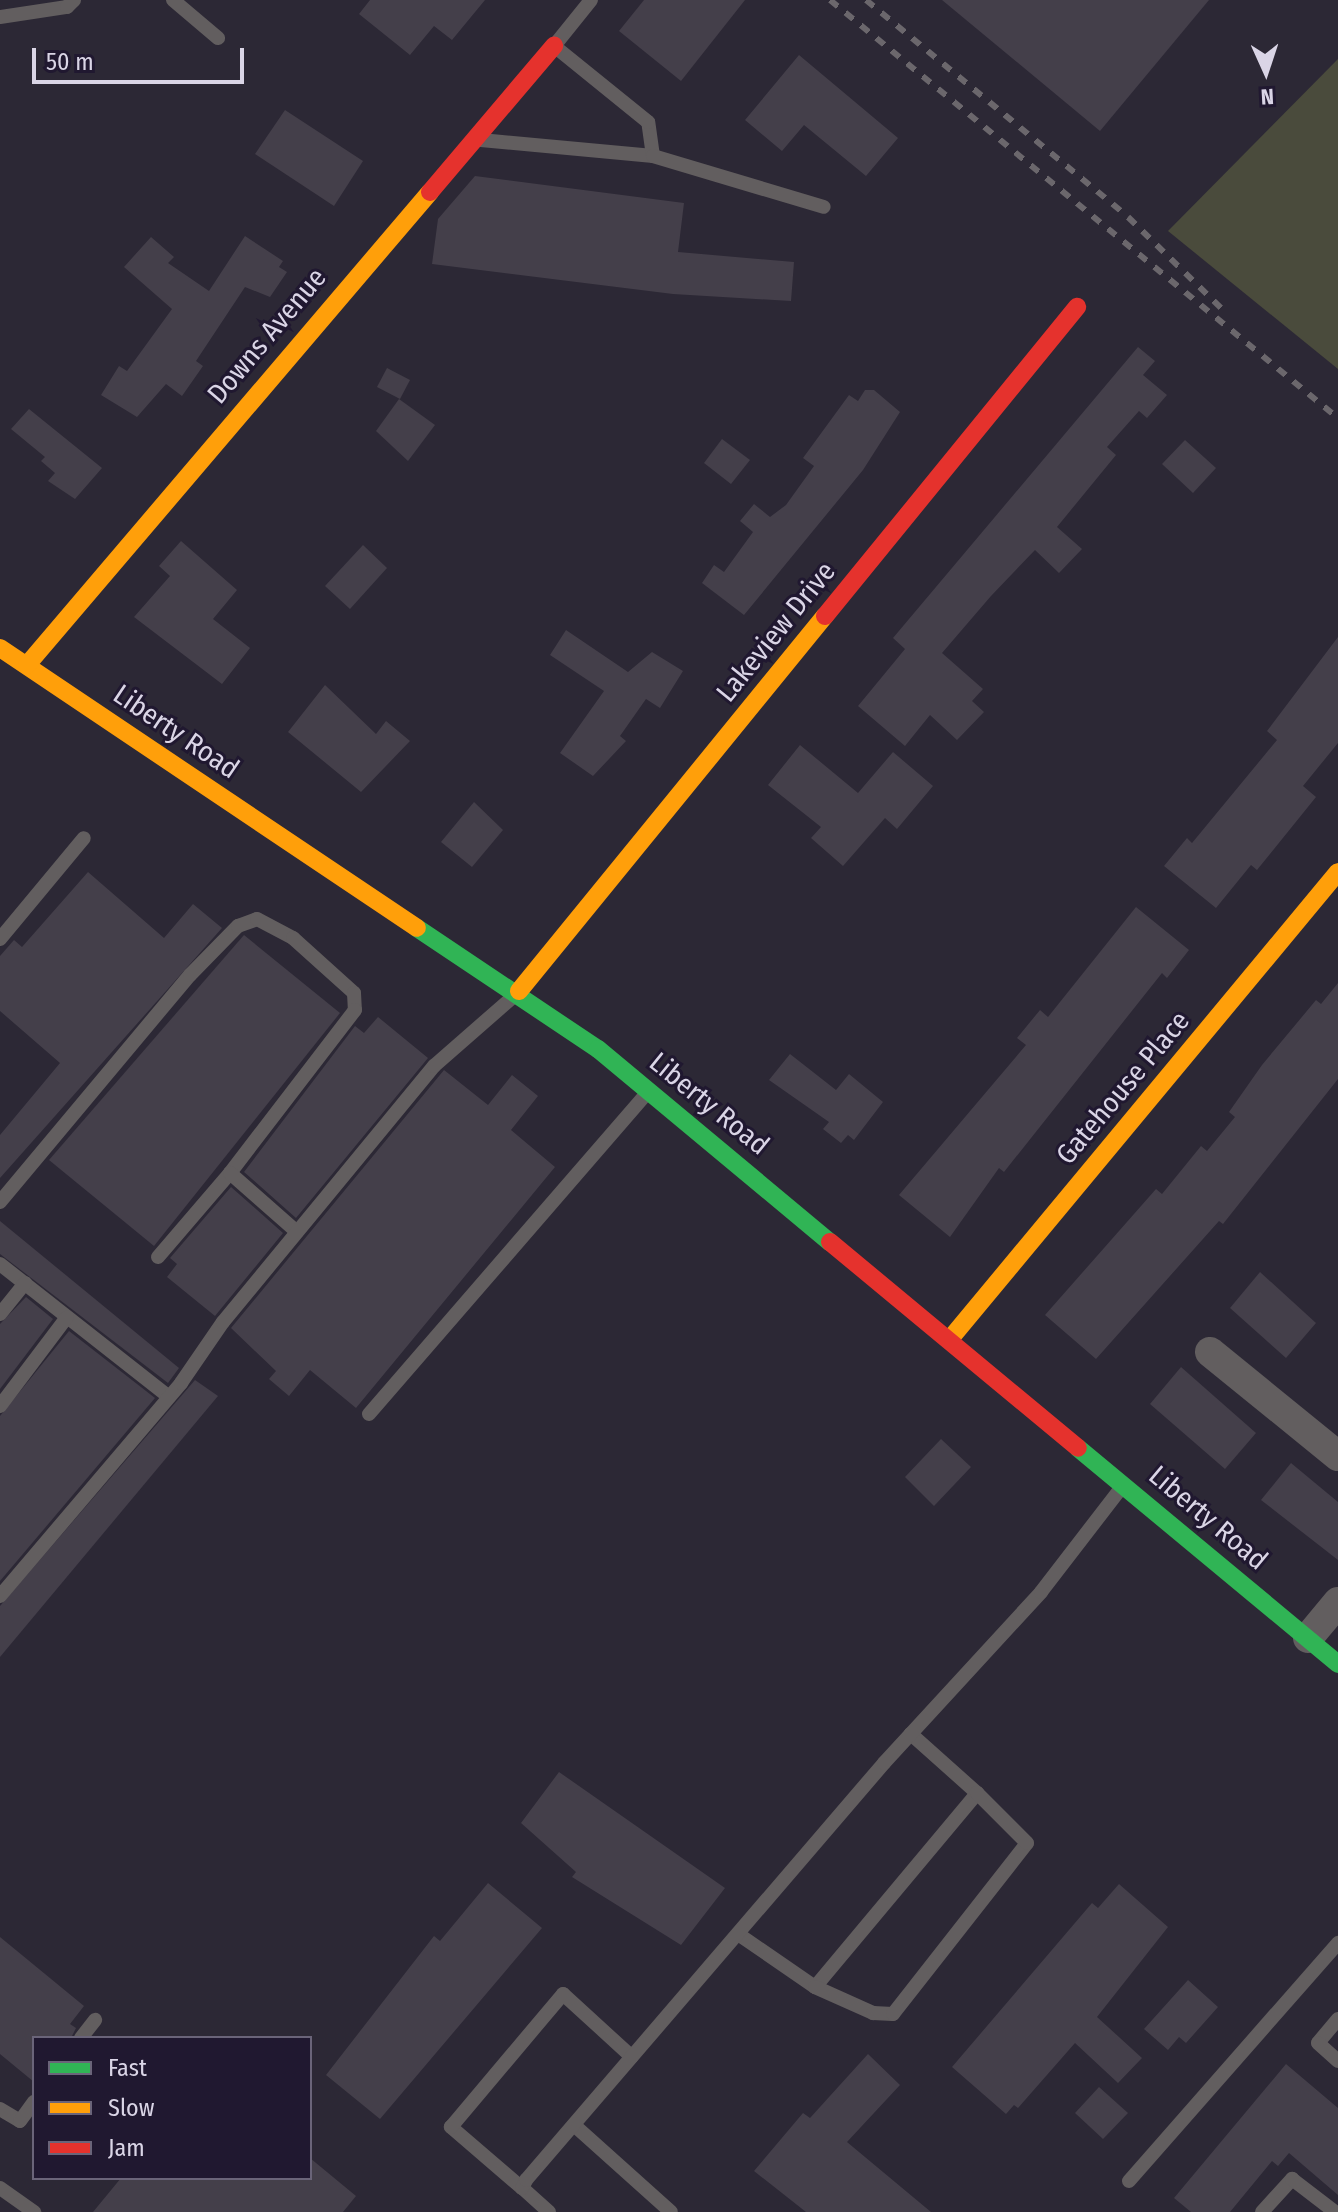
<!DOCTYPE html>
<html>
<head>
<meta charset="utf-8">
<style>
  body { margin:0 }
  #map { position:relative; width:1338px; height:2212px; overflow:hidden; background:#2c2835; font-family:"Fira Sans Condensed",sans-serif }
  div>[style] { position:absolute }
  .green>* { inset:0; background:#4a4b3c }
  .building>* { inset:0; background:#443f4a }
  .lane>* { height:14px; margin:-7px; padding:0 7px; transform-origin:7px; border-radius:7px; background:#625e5f }
  .street>* { height:30px; margin:-15px; padding:0 15px; transform-origin:15px; border-radius:15px; background:#625e5f }
  .fast>* { height:18px; margin:-9px; padding:0 9px; transform-origin:9px; border-radius:9px; background:#30b455 }
  .slow>* { height:18px; margin:-9px; padding:0 9px; transform-origin:9px; border-radius:9px; background:#ff9f0a }
  .jam>* { height:18px; margin:-9px; padding:0 9px; transform-origin:9px; border-radius:9px; background:#e5322d }
  .rail>* { height:6px; margin-top:-3px; transform-origin:0; background:repeating-linear-gradient(90deg,#6b676c 0 10px,transparent 0 20px) }
  span { translate:-50% -50%; white-space:nowrap; text-align:center; line-height:1.15; -webkit-text-stroke:6px #201830; paint-order:stroke }
  .street-label { font-size:28px; color:#dad5e6 }
  .legend { position:absolute; left:32px; top:2036px; width:280px; height:144px; box-sizing:border-box; background:#201830; border:2px solid #6a6479; margin:0; padding:10px 14px; list-style:none; font-size:24px; color:#dad5e6 }
  .legend li { display:flex; align-items:center; gap:16px; height:40px }
  .legend b { width:40px; border:2px solid #6a6479 }
  .north { position:absolute; left:1226px; top:32px; width:80px; height:80px; -webkit-text-stroke:6px #201830; paint-order:stroke; rotate:177deg; font-size:22px; font-weight:700; line-height:32px; text-align:center; color:#dad5e6 }
  .north::after { content:''; display:block; margin:auto; width:28px; height:36px; background:#dad5e6; clip-path:polygon(50% 0,100% 100%,50% 72%,0 100%) }
  .scale { position:absolute; left:32px; top:48px; width:212px; height:36px; box-sizing:border-box; border:4px solid #dad5e6; border-top:0; padding-left:10px; font-size:24px; line-height:28px; white-space:nowrap; color:#dad5e6; -webkit-text-stroke:6px #201830; paint-order:stroke }
</style>
</head>
<body>
<div id="map">
  <div class="green">
    <i style="clip-path:polygon(1338px 59px,1338px 369px,1168px 231px)"></i>
  </div>
  <div class="building">
    <i style="clip-path:polygon(370px 0,485px 0,452px 40px,434px 26px,410px 55px,359px 14px)"></i>
    <i style="clip-path:polygon(644px 0,745px 0,681px 81px,619px 31px)"></i>
    <i style="clip-path:polygon(942px 0,1209px 0,1100px 131px)"></i>
    <i style="clip-path:polygon(799px 55px,898px 138px,866px 176px,804px 125px,782px 151px,745px 120px)"></i>
    <i style="clip-path:polygon(285px 110px,363px 161px,334px 206px,255px 154px)"></i>
    <i style="clip-path:polygon(475px 176px,684px 203px,678px 252px,794px 262px,791px 301px,673px 294px,432px 264px,438px 219px)"></i>
    <i style="clip-path:polygon(245px 236px,283px 261px,279px 267px,287px 272px,270px 297px,245px 287px,196px 361px,203px 366px,182px 396px,166px 384px,137px 417px,101px 395px,119px 366px,127px 371px,172px 309px,124px 267px,151px 237px,174px 257px,168px 263px,209px 291px)"></i>
    <i style="clip-path:polygon(1138px 347px,1155px 361px,1143px 375px,1167px 395px,1147px 418px,1139px 411px,1107px 447px,1116px 455px,1057px 527px,1082px 549px,1059px 573px,1035px 550px,991px 596px,942px 653px,983px 689px,972px 701px,984px 712px,957px 740px,930px 715px,905px 746px,858px 706px,905px 649px,893px 638px)"></i>
    <i style="clip-path:polygon(387px 368px,410px 380px,400px 399px,377px 387px)"></i>
    <i style="clip-path:polygon(865px 390px,874px 390px,900px 412px,863px 470px,744px 615px,702px 583px,714px 565px,724px 572px,753px 532px,740px 521px,754px 504px,770px 517px,786px 505px,814px 466px,803px 458px,849px 395px,858px 401px)"></i>
    <i style="clip-path:polygon(399px 399px,435px 425px,408px 461px,376px 431px)"></i>
    <i style="clip-path:polygon(29px 409px,102px 468px,75px 499px,48px 481px,55px 473px,41px 461px,45px 457px,11px 429px)"></i>
    <i style="clip-path:polygon(722px 439px,750px 460px,731px 484px,704px 463px)"></i>
    <i style="clip-path:polygon(1185px 440px,1216px 468px,1193px 493px,1162px 464px)"></i>
    <i style="clip-path:polygon(181px 541px,237px 590px,213px 619px,250px 648px,222px 684px,134px 617px,170px 576px,159px 566px)"></i>
    <i style="clip-path:polygon(363px 545px,387px 568px,350px 609px,325px 586px)"></i>
    <i style="clip-path:polygon(566px 630px,628px 672px,652px 652px,683px 671px,660px 708px,646px 699px,620px 736px,626px 741px,593px 776px,560px 753px,604px 691px,550px 655px)"></i>
    <i style="clip-path:polygon(1338px 637px,1338px 743px,1303px 786px,1316px 797px,1257px 870px,1251px 865px,1216px 908px,1164px 866px,1187px 838px,1192px 843px,1277px 740px,1267px 731px)"></i>
    <i style="clip-path:polygon(325px 685px,376px 734px,386px 721px,410px 741px,361px 792px,288px 732px)"></i>
    <i style="clip-path:polygon(800px 745px,858px 793px,893px 752px,933px 786px,897px 829px,885px 818px,843px 866px,811px 838px,821px 827px,768px 785px)"></i>
    <i style="clip-path:polygon(474px 802px,503px 830px,472px 867px,441px 842px)"></i>
    <i style="clip-path:polygon(88px 872px,164px 938px,193px 904px,222px 928px,0 1178px,0 1135px,60px 1063px,0 1011px,0 956px,14px 940px,22px 947px)"></i>
    <i style="clip-path:polygon(1136px 907px,1189px 950px,1167px 978px,1162px 973px,1004px 1172px,999px 1168px,950px 1237px,899px 1195px,1026px 1045px,1017px 1038px,1040px 1010px,1048px 1017px)"></i>
    <i style="clip-path:polygon(244px 935px,340px 1013px,154px 1246px,49px 1160px)"></i>
    <i style="clip-path:polygon(1338px 983px,1338px 1079px,1223px 1224px,1219px 1221px,1096px 1359px,1045px 1315px,1156px 1189px,1162px 1194px,1201px 1146px,1207px 1151px,1235px 1117px,1229px 1112px,1262px 1065px,1316px 1000px,1321px 1004px)"></i>
    <i style="clip-path:polygon(378px 1017px,428px 1058px,296px 1218px,244px 1172px,355px 1026px,364px 1033px)"></i>
    <i style="clip-path:polygon(790px 1054px,836px 1090px,849px 1074px,883px 1102px,854px 1140px,848px 1135px,841px 1143px,823px 1129px,829px 1122px,769px 1080px)"></i>
    <i style="clip-path:polygon(444px 1070px,488px 1105px,512px 1075px,538px 1096px,511px 1130px,555px 1167px,356px 1408px,310px 1370px,289px 1396px,269px 1379px,276px 1371px,231px 1328px)"></i>
    <i style="clip-path:polygon(231px 1187px,283px 1233px,215px 1316px,167px 1277px,177px 1264px,170px 1258px)"></i>
    <i style="clip-path:polygon(0 1221px,179px 1368px,168px 1383px,0 1254px)"></i>
    <i style="clip-path:polygon(1260px 1272px,1316px 1323px,1286px 1358px,1230px 1308px)"></i>
    <i style="clip-path:polygon(26px 1297px,53px 1319px,0 1389px,0 1324px)"></i>
    <i style="clip-path:polygon(69px 1331px,155px 1398px,0 1581px,0 1416px)"></i>
    <i style="clip-path:polygon(1181px 1367px,1256px 1433px,1225px 1469px,1150px 1404px)"></i>
    <i style="clip-path:polygon(195px 1380px,218px 1396px,0 1657px,0 1606px)"></i>
    <i style="clip-path:polygon(941px 1439px,971px 1467px,934px 1506px,905px 1477px)"></i>
    <i style="clip-path:polygon(1291px 1463px,1338px 1502px,1338px 1560px,1261px 1500px)"></i>
    <i style="clip-path:polygon(559px 1772px,725px 1888px,681px 1945px,572px 1877px,576px 1872px,521px 1823px)"></i>
    <i style="clip-path:polygon(488px 1883px,542px 1928px,380px 2119px,326px 2075px,434px 1936px,440px 1941px)"></i>
    <i style="clip-path:polygon(1119px 1884px,1168px 1927px,1097px 2017px,1142px 2058px,1118px 2083px,1075px 2043px,1018px 2108px,1014px 2105px,1006px 2114px,952px 2067px,1092px 1903px,1098px 1908px)"></i>
    <i style="clip-path:polygon(0 1937px,84px 2006px,70px 2024px,76px 2028px,71px 2038px,34px 2038px,34px 2082px,0 2054px)"></i>
    <i style="clip-path:polygon(1188px 1980px,1218px 2007px,1186px 2043px,1179px 2037px,1168px 2050px,1144px 2029px)"></i>
    <i style="clip-path:polygon(868px 2054px,900px 2085px,847px 2142px,931px 2212px,806px 2212px,754px 2171px,803px 2113px,810px 2118px)"></i>
    <i style="clip-path:polygon(1286px 2064px,1338px 2108px,1338px 2195px,1289px 2153px,1278px 2166px,1272px 2161px,1230px 2212px,1191px 2212px,1174px 2198px)"></i>
    <i style="clip-path:polygon(1099px 2087px,1128px 2113px,1103px 2139px,1075px 2113px)"></i>
    <i style="clip-path:polygon(310px 2158px,356px 2196px,343px 2212px,93px 2212px,121px 2178px,310px 2178px)"></i>
  </div>
  <div class="lane">
    <i style="left:173px;top:0;width:59px;rotate:40.2deg"></i>
    <i style="left:0;top:17px;width:68px;rotate:-8.5deg"></i>
    <i style="left:67px;top:7px;width:10px;rotate:-45deg"></i>
    <i style="left:481px;top:140px;width:173px;rotate:5.3deg"></i>
    <i style="left:653px;top:156px;width:34px;rotate:-98deg"></i>
    <i style="left:648px;top:122px;width:121px;rotate:-141deg"></i>
    <i style="left:554px;top:46px;width:59px;rotate:-51.2deg"></i>
    <i style="left:653px;top:156px;width:178px;rotate:16.6deg"></i>
    <i style="left:0;top:939px;width:131px;rotate:-50.3deg"></i>
    <i style="left:0;top:1202px;width:296px;rotate:-50.1deg"></i>
    <i style="left:190px;top:975px;width:69px;rotate:-45.6deg"></i>
    <i style="left:238px;top:926px;width:20px;rotate:-20deg"></i>
    <i style="left:257px;top:919px;width:41px;rotate:27.8deg"></i>
    <i style="left:293px;top:938px;width:82px;rotate:42deg"></i>
    <i style="left:354px;top:993px;width:17px;rotate:87deg"></i>
    <i style="left:355px;top:1010px;width:205px;rotate:127.5deg"></i>
    <i style="left:158px;top:1257px;width:111px;rotate:-49.4deg"></i>
    <i style="left:230px;top:1173px;width:89px;rotate:41.4deg"></i>
    <i style="left:0;top:1264px;width:214px;rotate:38.2deg"></i>
    <i style="left:0;top:1314px;width:40px;rotate:-51deg"></i>
    <i style="left:0;top:1406px;width:111px;rotate:-53deg"></i>
    <i style="left:369px;top:1414px;width:423px;rotate:-49.1deg"></i>
    <i style="left:0;top:1596px;width:280px;rotate:-49.6deg"></i>
    <i style="left:181px;top:1383px;width:74px;rotate:-55.5deg"></i>
    <i style="left:223px;top:1322px;width:332px;rotate:-50.5deg"></i>
    <i style="left:434px;top:1066px;width:106px;rotate:-41.2deg"></i>
    <i style="left:738px;top:1934px;width:93px;rotate:34.5deg"></i>
    <i style="left:815px;top:1987px;width:253px;rotate:-50.1deg"></i>
    <i style="left:977px;top:1793px;width:89px;rotate:-138.2deg"></i>
    <i style="left:815px;top:1987px;width:64px;rotate:24.1deg"></i>
    <i style="left:873px;top:2013px;width:20px;rotate:3deg"></i>
    <i style="left:893px;top:2014px;width:217px;rotate:-51.9deg"></i>
    <i style="left:1027px;top:1843px;width:71px;rotate:-135deg"></i>
    <i style="left:1338px;top:2019px;width:31px;rotate:130deg"></i>
    <i style="left:1318px;top:2043px;width:27px;rotate:42deg"></i>
    <i style="left:81px;top:2038px;width:23px;rotate:-52deg"></i>
    <i style="left:0;top:2109px;width:23px;rotate:31deg"></i>
    <i style="left:20px;top:2121px;width:24px;rotate:-54deg"></i>
    <i style="left:574px;top:2125px;width:130px;rotate:41.9deg"></i>
    <i style="left:1129px;top:2181px;width:317px;rotate:-48.7deg"></i>
    <i style="left:0;top:2188px;width:42px;rotate:35.2deg"></i>
    <i style="left:522px;top:2188px;width:94px;rotate:-139.3deg"></i>
    <i style="left:451px;top:2127px;width:174px;rotate:-49.9deg"></i>
    <i style="left:563px;top:1994px;width:93px;rotate:42.4deg"></i>
    <i style="left:549px;top:2212px;width:36px;rotate:-138deg"></i>
    <i style="left:522px;top:2188px;width:9px;rotate:-63deg"></i>
    <i style="left:526px;top:2180px;width:550px;rotate:-49.35deg"></i>
    <i style="left:884px;top:1763px;width:232px;rotate:-47.4deg"></i>
    <i style="left:1041px;top:1592px;width:131px;rotate:-52.4deg"></i>
    <i style="left:1262px;top:2212px;width:45px;rotate:-47.7deg"></i>
    <i style="left:1292px;top:2179px;width:54px;rotate:37.5deg"></i>
  </div>
  <div class="street">
    <i style="left:1210px;top:1352px;width:165px;rotate:39.1deg"></i>
    <i style="left:1308px;top:1638px;width:47px;rotate:-50.2deg"></i>
  </div>
  <div class="fast">
    <i style="left:417px;top:928px;width:218px;rotate:33.8deg"></i>
    <i style="left:598px;top:1049px;width:302px;rotate:39.8deg"></i>
    <i style="left:1078px;top:1448px;width:338px;rotate:39.7deg"></i>
  </div>
  <div class="slow">
    <i style="left:0;top:648px;width:502px;rotate:33.88deg"></i>
    <i style="left:27px;top:665px;width:621px;rotate:-49.57deg"></i>
    <i style="left:519px;top:991px;width:484px;rotate:-50.8deg"></i>
    <i style="left:950px;top:1339px;width:607px;rotate:-50.28deg"></i>
  </div>
  <div class="jam">
    <i style="left:430px;top:192px;width:192px;rotate:-49.7deg"></i>
    <i style="left:825px;top:616px;width:399px;rotate:-50.8deg"></i>
    <i style="left:830px;top:1242px;width:322px;rotate:39.7deg"></i>
  </div>
  <div class="rail">
    <i style="left:830px;top:0;width:658px;rotate:39.45deg"></i>
    <i style="left:866px;top:0;width:340px;rotate:39.6deg"></i>
    <i style="left:1128px;top:217px;width:130px;rotate:44.4deg"></i>
  </div>
  <div class="street-label">
    <span style="left:267px;top:336px;rotate:-50deg">Downs Avenue</span>
    <span style="left:776px;top:632px;rotate:-51deg">Lakeview Drive</span>
    <span style="left:176px;top:732px;rotate:34deg">Liberty Road</span>
    <span style="left:1123px;top:1088px;rotate:-50deg">Gatehouse Place</span>
    <span style="left:709px;top:1104px;rotate:39deg">Liberty Road</span>
    <span style="left:1208px;top:1518px;rotate:40deg">Liberty Road</span>
  </div>
  <ul class="legend">
  <li><b style="height:10px;background:#30b455"></b>Fast</li>
  <li><b style="height:10px;background:#ff9f0a"></b>Slow</li>
  <li><b style="height:10px;background:#e5322d"></b>Jam</li>
  </ul>
  <div class="north">N</div>
  <div class="scale">50 m</div>
</div>
</body>
</html>
